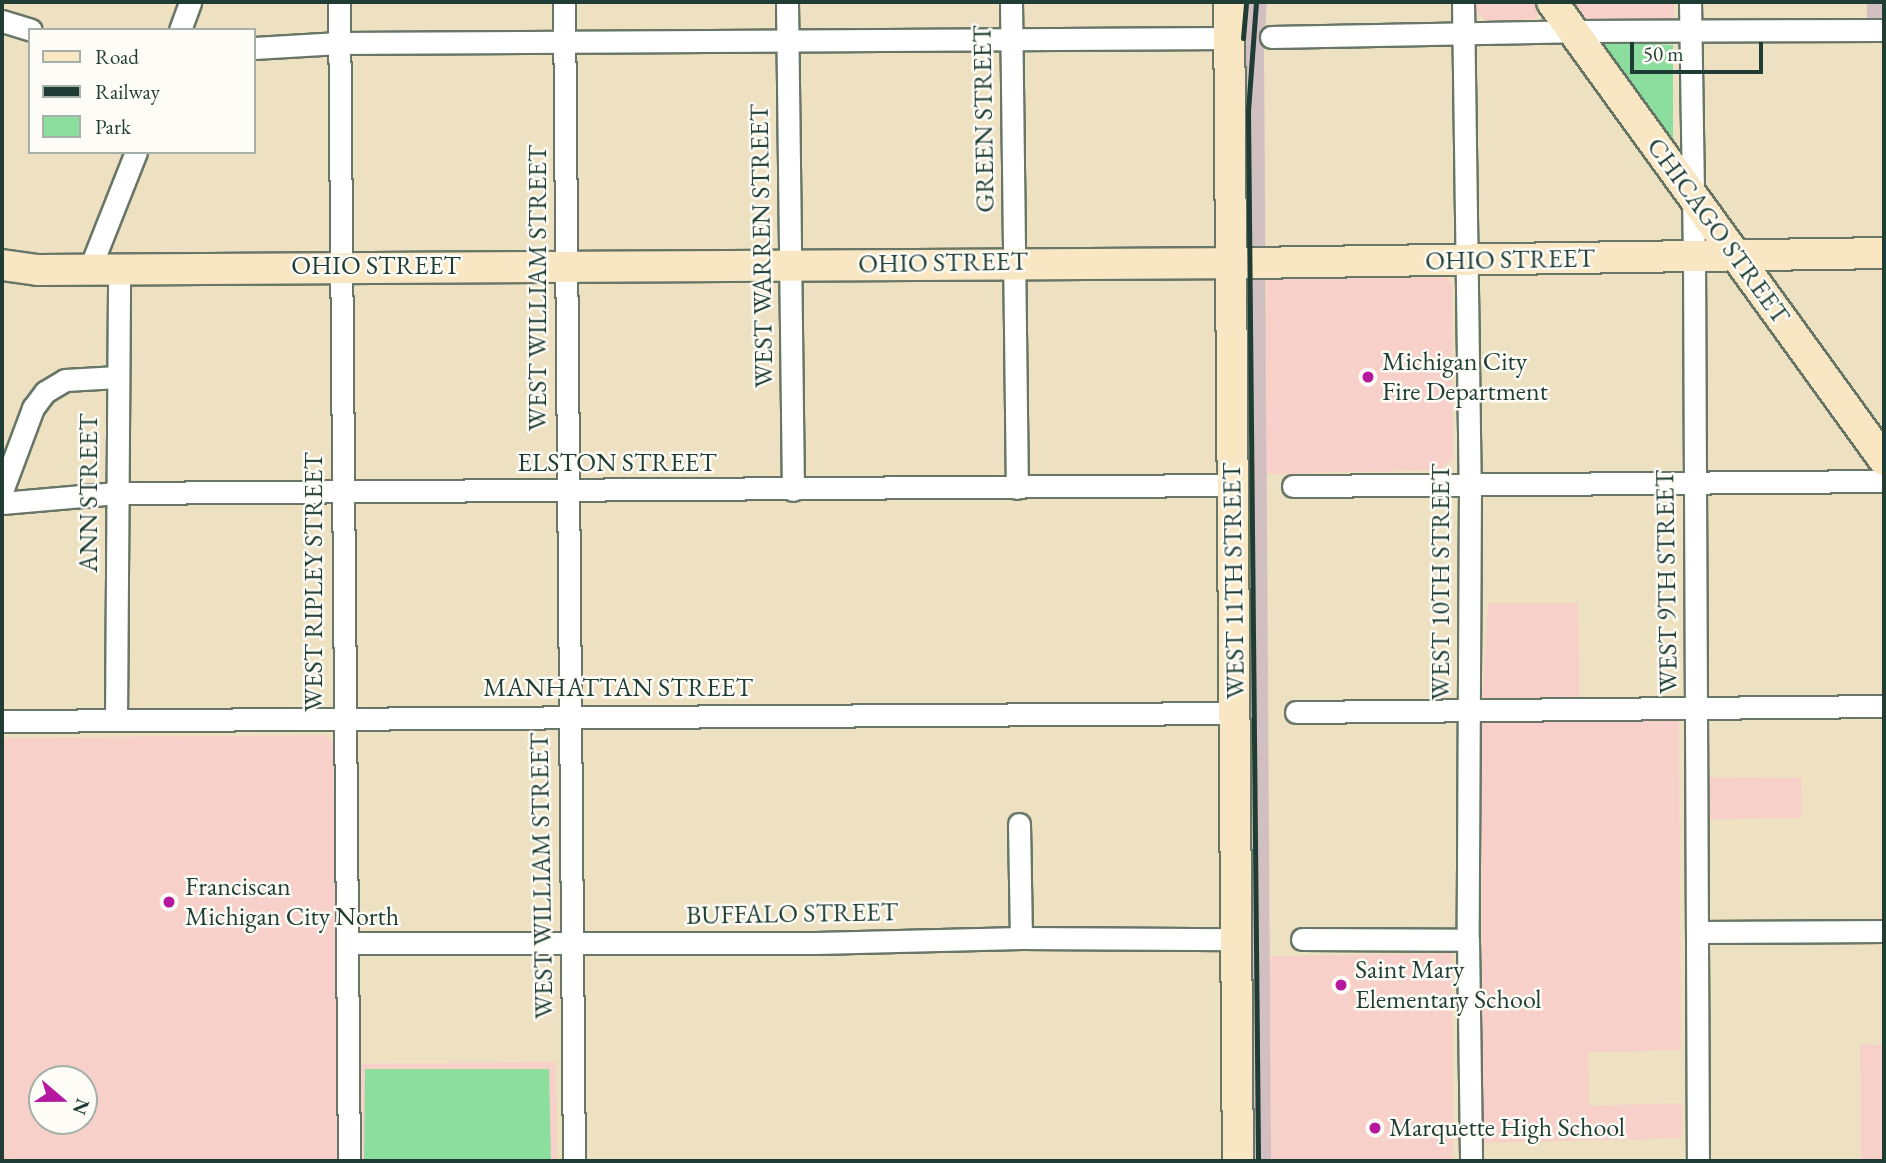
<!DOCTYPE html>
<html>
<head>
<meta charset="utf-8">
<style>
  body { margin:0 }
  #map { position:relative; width:1886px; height:1163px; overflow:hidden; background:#eee1c2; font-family:"EB Garamond",serif }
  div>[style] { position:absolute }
  .built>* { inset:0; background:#f7d1c9 }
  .industrial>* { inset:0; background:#d2bfc1 }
  .green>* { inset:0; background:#8cde9f }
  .roads { filter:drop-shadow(2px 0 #677666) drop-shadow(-2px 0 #677666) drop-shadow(0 2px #677666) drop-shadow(0 -2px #677666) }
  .street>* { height:21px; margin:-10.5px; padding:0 10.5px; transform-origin:10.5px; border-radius:10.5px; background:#fff }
  .secondary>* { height:30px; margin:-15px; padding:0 15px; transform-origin:15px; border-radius:15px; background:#f9e7c3 }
  .rail>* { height:5px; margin:-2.5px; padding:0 2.5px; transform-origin:2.5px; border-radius:2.5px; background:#1f3d34 }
  .dots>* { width:19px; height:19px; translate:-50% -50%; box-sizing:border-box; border:4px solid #fdfcf7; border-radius:50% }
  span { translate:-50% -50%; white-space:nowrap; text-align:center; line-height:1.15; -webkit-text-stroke:5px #fdfcf7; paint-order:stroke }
  .street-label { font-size:26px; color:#1f3d34 }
  .poi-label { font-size:26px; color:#1f3d34 }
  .left { translate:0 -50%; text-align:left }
  .frame { position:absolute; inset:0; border:4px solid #1f3d34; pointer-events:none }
  .legend { position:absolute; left:28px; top:28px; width:228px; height:126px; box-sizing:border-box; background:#fdfcf7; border:2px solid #a4b0a9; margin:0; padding:9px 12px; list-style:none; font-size:21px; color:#1f3d34 }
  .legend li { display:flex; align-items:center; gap:14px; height:35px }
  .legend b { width:35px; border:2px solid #a4b0a9 }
  .north { position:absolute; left:28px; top:1065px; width:70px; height:70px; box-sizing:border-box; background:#fdfcf7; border:2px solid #a4b0a9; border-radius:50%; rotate:110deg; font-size:19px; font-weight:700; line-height:28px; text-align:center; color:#1f3d34 }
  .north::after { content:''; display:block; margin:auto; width:24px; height:32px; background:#b5179e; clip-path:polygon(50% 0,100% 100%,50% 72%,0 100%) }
  .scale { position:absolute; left:1630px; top:42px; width:133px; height:32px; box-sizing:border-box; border:4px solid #1f3d34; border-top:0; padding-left:9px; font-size:21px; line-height:24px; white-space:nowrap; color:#1f3d34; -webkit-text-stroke:5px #fdfcf7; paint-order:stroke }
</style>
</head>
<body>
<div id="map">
  <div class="built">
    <i style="clip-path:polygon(1476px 2px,1534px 2px,1538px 6px,1537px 19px,1486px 21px,1476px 11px)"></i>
    <i style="clip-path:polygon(1564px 2px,1674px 2px,1674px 19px,1581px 23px)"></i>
    <i style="clip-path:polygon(1442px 271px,1452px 285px,1453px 458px,1441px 470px,1267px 474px,1267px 274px)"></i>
    <i style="clip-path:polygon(1488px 603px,1578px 603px,1580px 719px,1679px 718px,1681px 1050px,1588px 1052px,1589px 1106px,1682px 1103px,1682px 1138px,1483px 1143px,1481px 721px)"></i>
    <i style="clip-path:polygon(evenodd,326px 735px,333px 742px,338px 1064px,556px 1062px,557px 1161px,2px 1161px,2px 738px,326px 735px,42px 1079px,84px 1079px,84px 1121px,42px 1121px,42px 1079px)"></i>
    <i style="clip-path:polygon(1709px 777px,1801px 778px,1802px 818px,1710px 819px)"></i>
    <i style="clip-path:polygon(1452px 953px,1453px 1161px,1271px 1161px,1270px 956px)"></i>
    <i style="clip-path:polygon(1860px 1045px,1884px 1045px,1884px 1161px,1861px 1161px)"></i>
  </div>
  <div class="industrial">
    <i style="clip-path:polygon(1233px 2px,1267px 2px,1264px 46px,1271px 1161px,1242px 1161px)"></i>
    <i style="clip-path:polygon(1867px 2px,1884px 2px,1884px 20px,1867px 20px)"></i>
  </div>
  <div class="green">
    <i style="clip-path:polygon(1612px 42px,1673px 45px,1673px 141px,1667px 142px,1601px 52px,1604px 45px)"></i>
    <i style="clip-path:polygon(365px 1069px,549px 1069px,551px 1161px,364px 1161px)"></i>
  </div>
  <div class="roads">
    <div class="street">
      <i style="left:339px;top:2px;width:1159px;rotate:89.51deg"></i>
      <i style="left:564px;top:2px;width:1159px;rotate:89.51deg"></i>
      <i style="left:787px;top:2px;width:488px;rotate:89.3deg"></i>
      <i style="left:1011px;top:2px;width:486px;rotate:89.3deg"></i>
      <i style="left:1463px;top:2px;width:483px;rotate:89.2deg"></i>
      <i style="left:1470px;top:485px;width:455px;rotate:90.3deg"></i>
      <i style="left:1468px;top:940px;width:221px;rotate:89.2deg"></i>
      <i style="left:1690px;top:2px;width:254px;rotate:89.1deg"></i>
      <i style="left:1694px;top:256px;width:905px;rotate:89.75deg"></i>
      <i style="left:2px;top:21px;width:30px;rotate:17deg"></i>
      <i style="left:180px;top:30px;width:30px;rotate:-70deg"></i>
      <i style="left:1271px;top:37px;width:304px;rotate:-1.1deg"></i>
      <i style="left:1575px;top:31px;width:309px;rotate:-0.2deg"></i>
      <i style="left:254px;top:48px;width:85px;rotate:-3.4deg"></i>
      <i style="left:339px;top:43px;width:891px;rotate:-0.32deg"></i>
      <i style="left:90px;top:268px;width:125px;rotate:-68.4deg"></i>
      <i style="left:1293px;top:486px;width:591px;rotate:-0.48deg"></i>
      <i style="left:2px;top:491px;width:89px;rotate:-69.5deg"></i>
      <i style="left:33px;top:408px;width:20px;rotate:-53deg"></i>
      <i style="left:45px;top:392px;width:23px;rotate:-31deg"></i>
      <i style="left:65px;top:380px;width:53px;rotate:-3.2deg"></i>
      <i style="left:2px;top:503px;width:115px;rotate:-5deg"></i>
      <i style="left:117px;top:493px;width:1115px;rotate:-0.41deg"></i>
      <i style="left:1296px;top:712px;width:588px;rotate:-0.58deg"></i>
      <i style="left:116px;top:719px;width:451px;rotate:-89.6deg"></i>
      <i style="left:2px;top:721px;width:1233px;rotate:-0.37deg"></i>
      <i style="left:1019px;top:824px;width:114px;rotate:89deg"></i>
      <i style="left:1697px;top:932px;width:187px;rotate:-0.3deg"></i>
      <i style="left:1302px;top:939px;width:166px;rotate:0.3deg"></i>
      <i style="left:347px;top:943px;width:468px"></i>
      <i style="left:815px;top:943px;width:206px;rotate:-1.4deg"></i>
      <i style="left:1021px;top:938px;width:216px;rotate:0.3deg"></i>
    </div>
    <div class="secondary">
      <i style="left:1229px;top:2px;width:1159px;rotate:89.56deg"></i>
      <i style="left:1552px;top:2px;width:566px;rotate:54.06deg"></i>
      <i style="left:2px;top:265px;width:36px;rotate:8deg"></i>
      <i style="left:38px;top:270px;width:1212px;rotate:-0.33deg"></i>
      <i style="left:1250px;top:263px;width:634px;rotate:-0.9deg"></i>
    </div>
  </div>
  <div class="rail">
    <i style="left:1256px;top:2px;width:110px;rotate:94.2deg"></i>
    <i style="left:1248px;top:112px;width:1049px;rotate:89.45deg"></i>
    <i style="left:1243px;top:38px;width:36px;rotate:-85deg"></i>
  </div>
  <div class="dots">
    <i style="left:1368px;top:377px;background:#b5179e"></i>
    <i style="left:169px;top:902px;background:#b5179e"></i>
    <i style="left:1341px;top:985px;background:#b5179e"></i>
    <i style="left:1375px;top:1128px;background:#b5179e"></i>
  </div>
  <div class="street-label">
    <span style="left:984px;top:119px;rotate:-91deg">GREEN STREET</span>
    <span style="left:1718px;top:231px;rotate:54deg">CHICAGO STREET</span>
    <span style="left:762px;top:246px;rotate:-91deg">WEST WARREN STREET</span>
    <span style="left:1510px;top:260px;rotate:-1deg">OHIO STREET</span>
    <span style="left:943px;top:263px;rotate:-1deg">OHIO STREET</span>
    <span style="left:376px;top:266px">OHIO STREET</span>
    <span style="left:538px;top:288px;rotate:-90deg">WEST WILLIAM STREET</span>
    <span style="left:617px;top:463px">ELSTON STREET</span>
    <span style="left:89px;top:493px;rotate:-90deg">ANN STREET</span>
    <span style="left:1234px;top:581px;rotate:-91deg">WEST 11TH STREET</span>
    <span style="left:314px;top:582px;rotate:-90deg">WEST RIPLEY STREET</span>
    <span style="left:1441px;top:582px;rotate:-90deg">WEST 10TH STREET</span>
    <span style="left:1667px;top:582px;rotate:-91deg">WEST 9TH STREET</span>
    <span style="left:618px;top:688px">MANHATTAN STREET</span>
    <span style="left:542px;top:876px;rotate:-91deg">WEST WILLIAM STREET</span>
    <span style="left:792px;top:914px;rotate:-1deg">BUFFALO STREET</span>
  </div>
  <div class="poi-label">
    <span class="left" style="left:1382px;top:377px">Michigan City<br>Fire Department</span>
    <span class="left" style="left:185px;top:902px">Franciscan<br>Michigan City North</span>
    <span class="left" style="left:1355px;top:985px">Saint Mary<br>Elementary School</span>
    <span class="left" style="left:1389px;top:1128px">Marquette High School</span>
  </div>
  <div class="frame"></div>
  <ul class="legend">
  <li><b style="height:9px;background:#f9e7c3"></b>Road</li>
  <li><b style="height:9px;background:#1f3d34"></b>Railway</li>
  <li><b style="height:19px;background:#8cde9f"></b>Park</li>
  </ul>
  <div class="north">N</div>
  <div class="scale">50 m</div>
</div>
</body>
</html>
